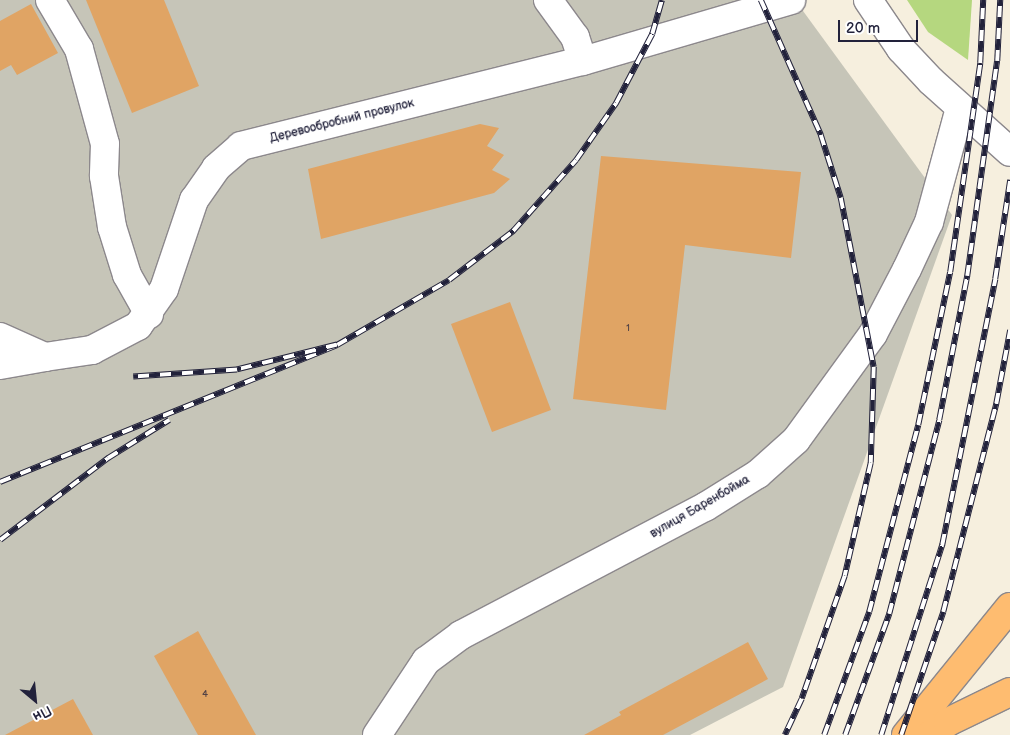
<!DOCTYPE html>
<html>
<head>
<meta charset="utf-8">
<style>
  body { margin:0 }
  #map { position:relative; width:1010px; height:735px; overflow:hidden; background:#f6efde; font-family:"Balsamiq Sans",sans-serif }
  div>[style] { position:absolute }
  .industrial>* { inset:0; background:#c6c5b8 }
  .green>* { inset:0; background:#b5d77f }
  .building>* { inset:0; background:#e0a464 }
  .roads { filter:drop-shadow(1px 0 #8c888c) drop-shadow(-1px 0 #8c888c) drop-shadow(0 1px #8c888c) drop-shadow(0 -1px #8c888c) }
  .minor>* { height:28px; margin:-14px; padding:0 14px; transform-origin:14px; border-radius:14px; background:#fff }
  .major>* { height:28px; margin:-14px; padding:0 14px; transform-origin:14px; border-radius:14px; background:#febc70 }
  .rail>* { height:5.5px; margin-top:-2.75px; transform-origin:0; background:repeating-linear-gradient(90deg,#fff 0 11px,#22223b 0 22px); box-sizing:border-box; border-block:1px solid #22223b }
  span { translate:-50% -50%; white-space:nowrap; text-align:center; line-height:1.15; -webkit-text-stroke:4.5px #fff; paint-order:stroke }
  .number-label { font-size:10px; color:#524245 }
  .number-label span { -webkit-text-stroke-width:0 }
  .street-label { font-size:12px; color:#22223b }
  .north { position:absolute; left:10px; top:675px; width:50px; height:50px; -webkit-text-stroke:4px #fff; paint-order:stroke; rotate:152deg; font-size:14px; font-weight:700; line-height:20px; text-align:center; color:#22223b }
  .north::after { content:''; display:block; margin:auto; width:18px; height:22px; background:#22223b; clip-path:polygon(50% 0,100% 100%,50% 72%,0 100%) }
  .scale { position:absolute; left:838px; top:20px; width:80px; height:22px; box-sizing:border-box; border:2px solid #22223b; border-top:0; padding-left:6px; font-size:15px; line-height:18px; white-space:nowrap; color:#22223b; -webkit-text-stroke:4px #fff; paint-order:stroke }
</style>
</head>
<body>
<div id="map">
  <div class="industrial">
    <i style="clip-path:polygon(0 0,795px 0,952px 215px,783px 687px,690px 735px,0 735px)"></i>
  </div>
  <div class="green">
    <i style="clip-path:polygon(907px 0,972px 0,968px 60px,928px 32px)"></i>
  </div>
  <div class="building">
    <i style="clip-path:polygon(86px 0,164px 0,199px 86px,132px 113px)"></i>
    <i style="clip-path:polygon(31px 4px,58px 53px,17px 75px,11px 65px,0 71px,0 21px)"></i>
    <i style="clip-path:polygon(480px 124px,499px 128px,487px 146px,504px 155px,492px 170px,510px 179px,494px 193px,321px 239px,308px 169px)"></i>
    <i style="clip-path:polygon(601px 156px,801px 172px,791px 258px,685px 245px,666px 410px,573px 399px)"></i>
    <i style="clip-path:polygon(510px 302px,551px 410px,492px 432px,451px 324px)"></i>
    <i style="clip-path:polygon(198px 631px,256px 735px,198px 735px,154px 656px)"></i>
    <i style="clip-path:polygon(748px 642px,768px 679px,663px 735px,584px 735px,621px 715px,619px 712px)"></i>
    <i style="clip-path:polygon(73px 699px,93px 735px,5px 735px)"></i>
  </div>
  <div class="roads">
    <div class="minor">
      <i style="left:50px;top:0;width:57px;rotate:59.4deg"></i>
      <i style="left:79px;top:49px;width:98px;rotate:74.7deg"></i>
      <i style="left:105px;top:144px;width:32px;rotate:92deg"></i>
      <i style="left:104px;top:176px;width:52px;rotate:81.1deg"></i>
      <i style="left:112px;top:227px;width:50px;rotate:72.6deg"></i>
      <i style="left:127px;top:275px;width:45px;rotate:60.6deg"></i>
      <i style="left:548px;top:0;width:46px;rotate:53.9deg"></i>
      <i style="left:575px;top:37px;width:25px;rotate:72deg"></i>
      <i style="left:868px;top:0;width:59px;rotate:56deg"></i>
      <i style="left:901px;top:49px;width:44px;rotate:46.8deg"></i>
      <i style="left:931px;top:81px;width:106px;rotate:41.9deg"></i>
      <i style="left:0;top:337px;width:49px;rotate:24deg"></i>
      <i style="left:45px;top:357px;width:48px;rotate:-8.5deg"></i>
      <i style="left:92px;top:350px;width:52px;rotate:-27.6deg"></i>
      <i style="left:138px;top:326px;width:45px;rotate:-54.9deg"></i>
      <i style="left:164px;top:289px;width:94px;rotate:-71.4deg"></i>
      <i style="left:194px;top:200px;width:39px;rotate:-55deg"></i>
      <i style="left:216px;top:168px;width:33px;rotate:-41deg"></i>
      <i style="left:241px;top:146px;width:352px;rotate:-14deg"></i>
      <i style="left:583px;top:61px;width:217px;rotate:-16.3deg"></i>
      <i style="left:0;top:365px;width:46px;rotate:-10.1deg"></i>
      <i style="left:377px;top:735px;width:89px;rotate:-56.5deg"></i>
      <i style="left:426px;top:661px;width:44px;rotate:-36.6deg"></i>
      <i style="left:461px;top:635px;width:276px;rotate:-27.7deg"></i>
      <i style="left:705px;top:507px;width:62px;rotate:-31.9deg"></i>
      <i style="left:758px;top:474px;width:51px;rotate:-41.8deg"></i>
      <i style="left:796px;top:440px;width:131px;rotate:-54deg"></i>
      <i style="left:873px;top:334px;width:73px;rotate:-62.4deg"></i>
      <i style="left:907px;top:269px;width:52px;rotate:-64.9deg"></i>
      <i style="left:929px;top:222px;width:118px;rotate:-74.8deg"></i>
    </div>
    <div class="major">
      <i style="left:906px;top:735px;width:165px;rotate:-50.9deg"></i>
      <i style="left:930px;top:735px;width:22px;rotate:-36deg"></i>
      <i style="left:948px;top:722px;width:69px;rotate:-25.8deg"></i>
    </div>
  </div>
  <div class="rail">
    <i style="left:761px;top:0;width:148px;rotate:66deg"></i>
    <i style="left:821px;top:135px;width:66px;rotate:72.4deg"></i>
    <i style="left:841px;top:198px;width:172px;rotate:79deg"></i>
    <i style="left:874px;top:367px;width:96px;rotate:91.8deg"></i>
    <i style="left:871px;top:463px;width:116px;rotate:103deg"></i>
    <i style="left:845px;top:576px;width:130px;rotate:109.3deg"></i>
    <i style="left:802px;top:699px;width:40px;rotate:115deg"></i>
    <i style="left:337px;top:345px;width:129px;rotate:-30.1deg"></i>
    <i style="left:449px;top:280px;width:81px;rotate:-37.4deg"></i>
    <i style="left:513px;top:231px;width:95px;rotate:-48.4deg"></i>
    <i style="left:576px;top:160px;width:70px;rotate:-54.9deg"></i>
    <i style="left:616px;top:103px;width:78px;rotate:-62.4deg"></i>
    <i style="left:652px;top:34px;width:35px;rotate:-74deg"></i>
    <i style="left:0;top:482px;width:364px;rotate:-22.1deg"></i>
    <i style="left:337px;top:345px;width:103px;rotate:166deg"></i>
    <i style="left:237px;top:370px;width:104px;rotate:176.1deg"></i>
    <i style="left:0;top:540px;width:136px;rotate:-37.2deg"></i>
    <i style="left:108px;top:458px;width:72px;rotate:-31.9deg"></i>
    <i style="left:824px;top:735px;width:131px;rotate:-69.9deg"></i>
    <i style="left:869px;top:612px;width:193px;rotate:-75.3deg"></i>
    <i style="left:918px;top:425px;width:156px;rotate:-78.2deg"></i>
    <i style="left:950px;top:272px;width:211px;rotate:-81.8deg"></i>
    <i style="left:980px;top:63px;width:63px;rotate:-87.3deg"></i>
    <i style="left:845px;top:735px;width:129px;rotate:-70deg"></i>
    <i style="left:889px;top:614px;width:200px;rotate:-75.5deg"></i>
    <i style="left:939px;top:420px;width:147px;rotate:-79deg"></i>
    <i style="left:967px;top:276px;width:217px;rotate:-82.1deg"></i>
    <i style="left:997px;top:61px;width:61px;rotate:-87.2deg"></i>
    <i style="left:881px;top:735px;width:200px;rotate:-72.2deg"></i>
    <i style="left:942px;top:545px;width:271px;rotate:-78.7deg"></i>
    <i style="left:995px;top:279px;width:100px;rotate:-81.4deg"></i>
    <i style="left:901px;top:735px;width:130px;rotate:-71.1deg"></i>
    <i style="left:943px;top:612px;width:215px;rotate:-75.7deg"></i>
    <i style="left:996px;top:404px;width:75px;rotate:-79.3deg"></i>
  </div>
  <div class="number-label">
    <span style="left:628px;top:329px">1</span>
    <span style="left:205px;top:695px">4</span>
  </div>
  <div class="street-label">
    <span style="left:342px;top:121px;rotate:-14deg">Деревообробний провулок</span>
    <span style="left:700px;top:507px;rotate:-30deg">вулиця Баренбойма</span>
  </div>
  <div class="north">Пн</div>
  <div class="scale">20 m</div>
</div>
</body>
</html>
